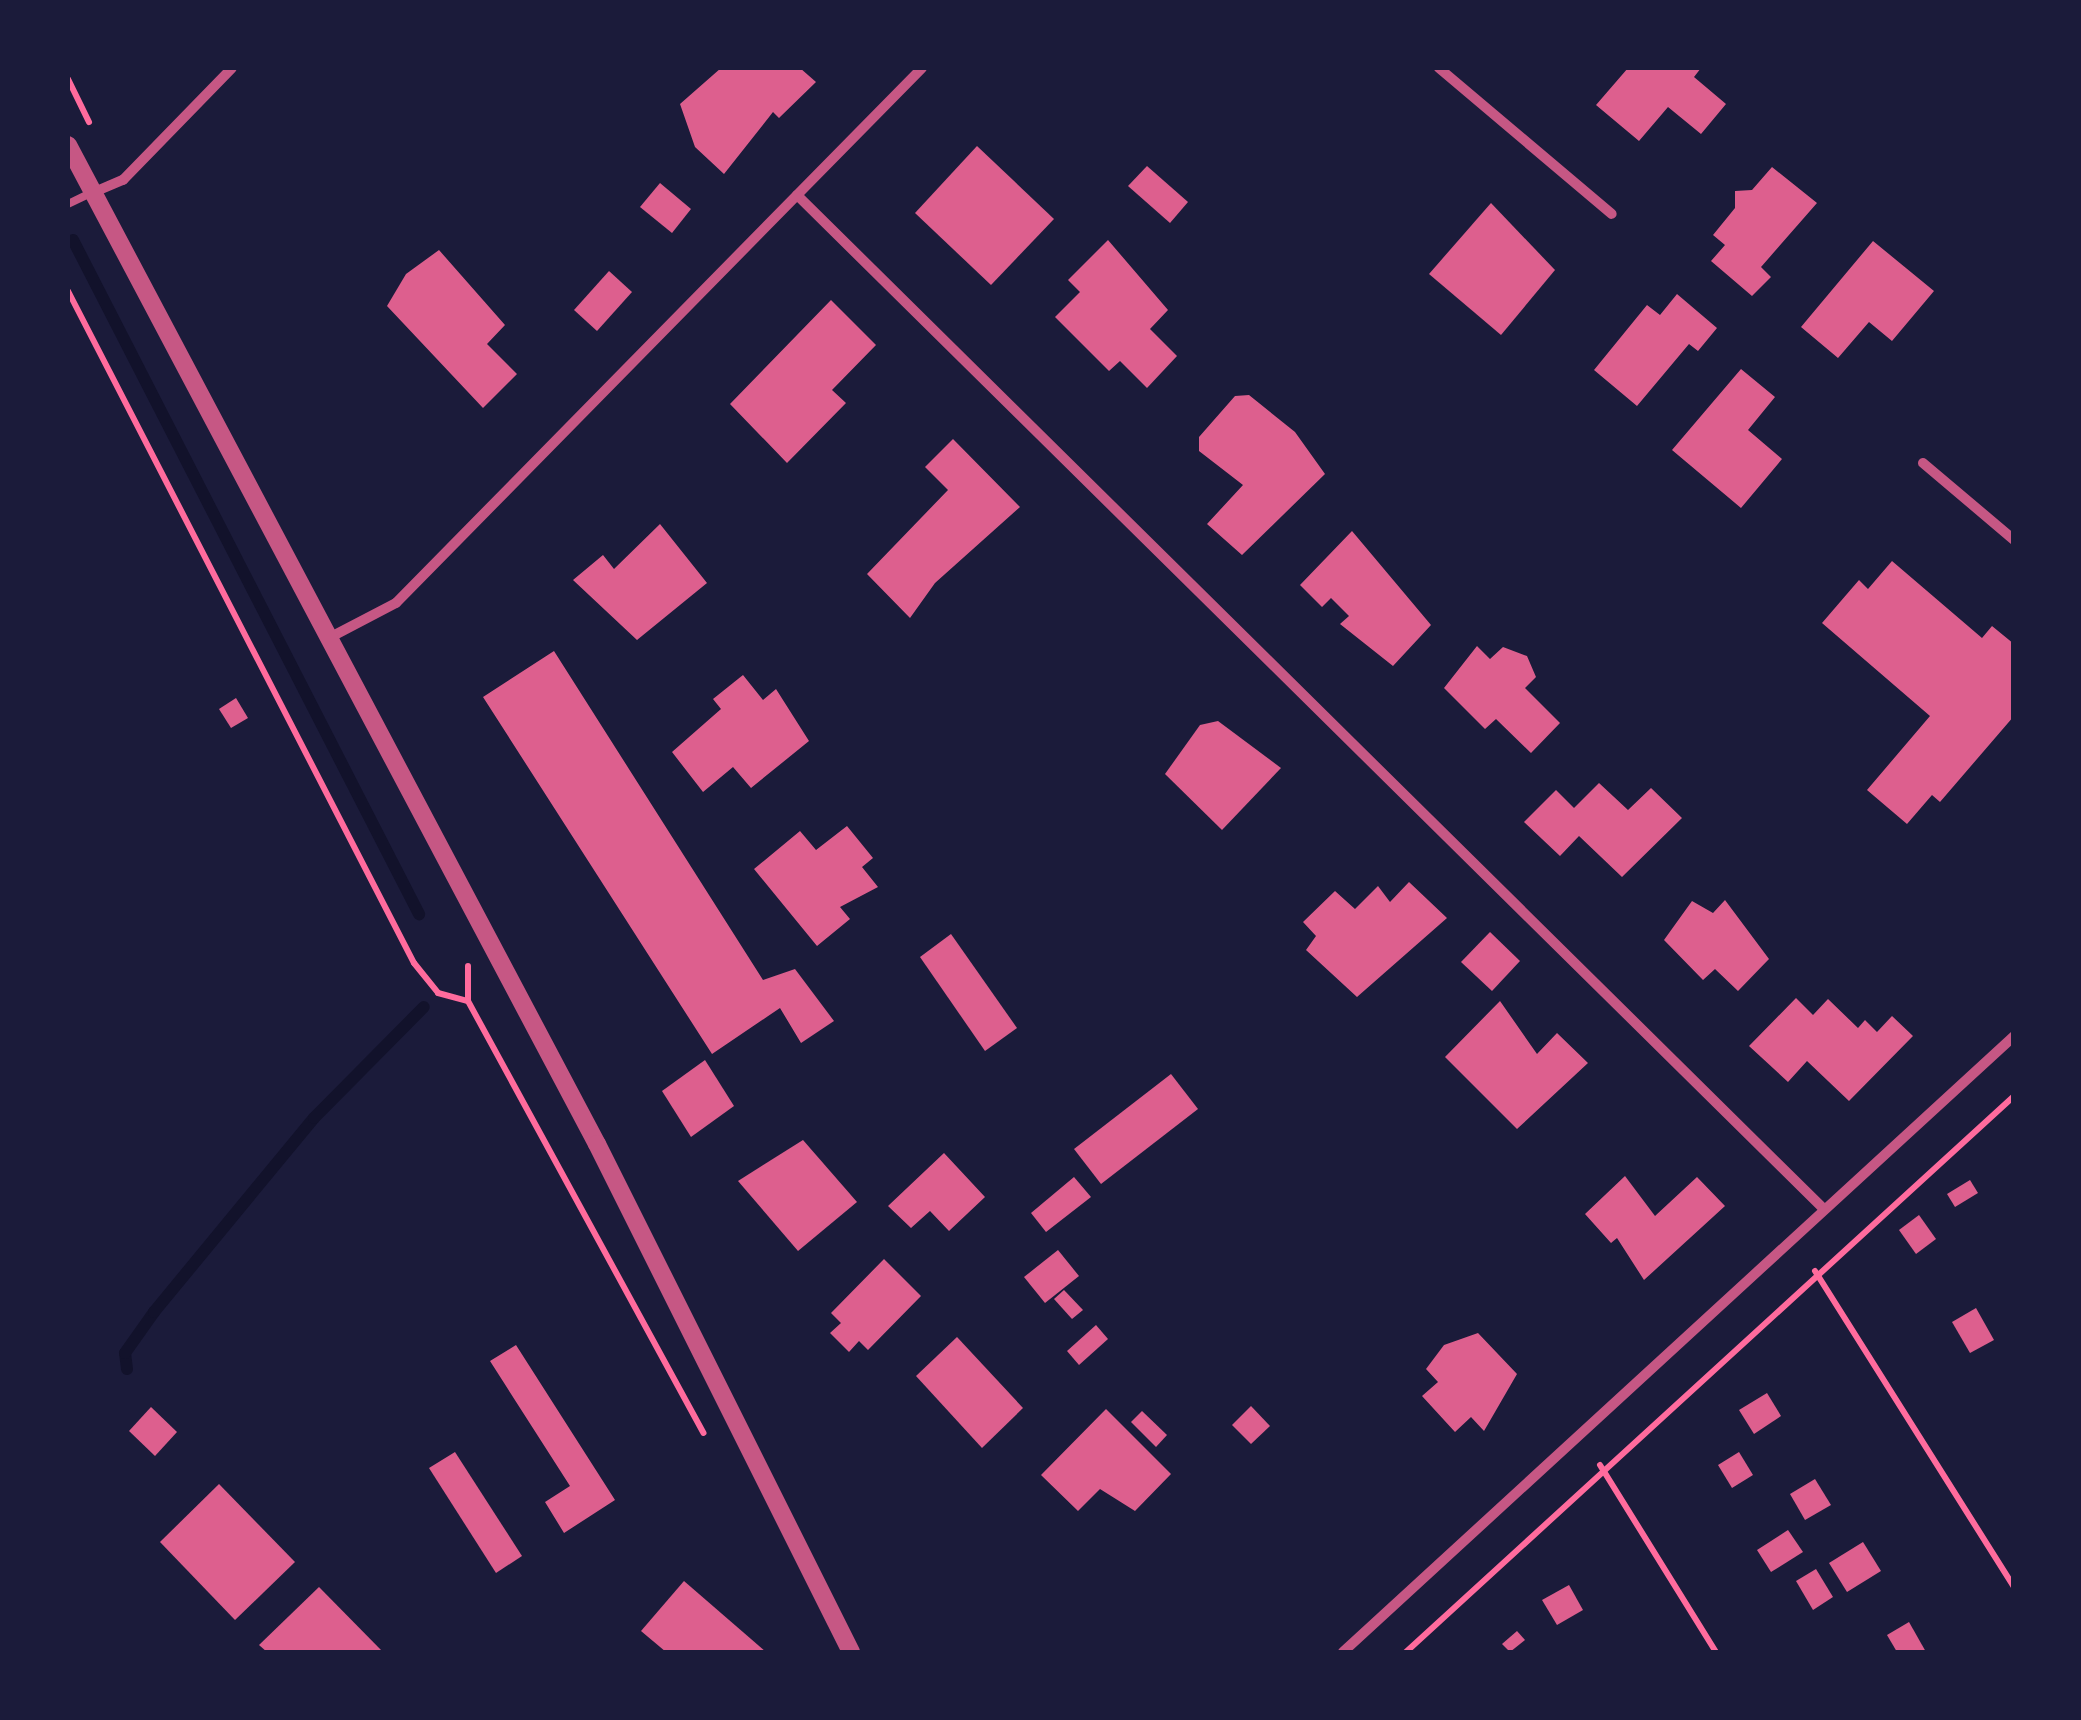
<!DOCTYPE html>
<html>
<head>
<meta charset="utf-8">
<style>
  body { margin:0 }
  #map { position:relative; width:2081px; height:1720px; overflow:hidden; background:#1b1b3a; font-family:"Roboto Serif",serif }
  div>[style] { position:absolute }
  .stream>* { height:12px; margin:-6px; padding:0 6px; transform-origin:6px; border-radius:6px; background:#12122b }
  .building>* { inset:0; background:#dd5f8e }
  .path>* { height:6px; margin:-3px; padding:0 3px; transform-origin:3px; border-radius:3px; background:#ff6b9d }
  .service>* { height:8px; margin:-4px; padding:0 4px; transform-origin:4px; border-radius:4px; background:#c65784 }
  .minor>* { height:10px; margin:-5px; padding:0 5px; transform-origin:5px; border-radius:5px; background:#c65784 }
  .tertiary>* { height:18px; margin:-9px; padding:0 9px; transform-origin:9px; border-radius:9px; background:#c65784 }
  span { translate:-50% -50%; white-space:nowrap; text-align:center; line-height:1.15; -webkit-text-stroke:8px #1b1b3a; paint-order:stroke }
  .frame { position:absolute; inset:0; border:70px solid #1b1b3a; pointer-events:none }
</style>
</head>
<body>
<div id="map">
  <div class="stream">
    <i style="left:73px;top:240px;width:758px;rotate:62.83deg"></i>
    <i style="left:127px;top:1369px;width:16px;rotate:-97deg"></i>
    <i style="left:125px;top:1353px;width:50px;rotate:-54.7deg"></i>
    <i style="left:154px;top:1312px;width:251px;rotate:-50.5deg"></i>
    <i style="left:314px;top:1118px;width:156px;rotate:-45.3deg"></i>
  </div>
  <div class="building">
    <i style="clip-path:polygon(721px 68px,800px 68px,816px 82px,779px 118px,773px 112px,724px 174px,695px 147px,680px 104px)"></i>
    <i style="clip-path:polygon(1628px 68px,1701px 68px,1694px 77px,1726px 104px,1701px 134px,1668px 107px,1639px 141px,1596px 105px)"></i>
    <i style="clip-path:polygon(977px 146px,1054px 219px,991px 285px,915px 213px)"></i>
    <i style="clip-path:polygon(1147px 166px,1188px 202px,1170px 223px,1128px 186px)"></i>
    <i style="clip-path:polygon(1772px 167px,1817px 203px,1761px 267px,1771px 277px,1752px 296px,1711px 261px,1725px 245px,1713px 235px,1735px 208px,1735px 191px,1752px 190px)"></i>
    <i style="clip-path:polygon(660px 183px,691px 209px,672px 233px,640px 207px)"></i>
    <i style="clip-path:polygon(1491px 203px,1555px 270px,1501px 335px,1429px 274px)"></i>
    <i style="clip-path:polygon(1108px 240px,1168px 310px,1150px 329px,1177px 356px,1147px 388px,1120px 361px,1109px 371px,1055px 317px,1080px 292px,1068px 280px)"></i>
    <i style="clip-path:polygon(1873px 241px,1934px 291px,1892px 341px,1869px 322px,1838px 358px,1801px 327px)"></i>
    <i style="clip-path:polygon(439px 250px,505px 325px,487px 344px,517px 374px,483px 408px,387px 306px,406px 274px)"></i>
    <i style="clip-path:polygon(609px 271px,632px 292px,597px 331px,574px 310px)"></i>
    <i style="clip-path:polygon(1677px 294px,1717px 328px,1698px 351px,1689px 344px,1637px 406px,1594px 370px,1647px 305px,1660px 315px)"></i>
    <i style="clip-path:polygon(831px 300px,876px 345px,832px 390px,846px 403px,787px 463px,730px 404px)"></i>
    <i style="clip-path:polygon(1741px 369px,1775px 397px,1748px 430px,1782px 459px,1741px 508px,1672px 450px)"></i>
    <i style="clip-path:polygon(1249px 395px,1295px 432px,1325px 474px,1242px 555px,1207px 524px,1243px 485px,1199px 451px,1199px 437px,1235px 396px)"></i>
    <i style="clip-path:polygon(953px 439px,1020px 507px,935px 583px,910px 618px,867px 574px,948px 490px,925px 467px)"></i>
    <i style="clip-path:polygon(660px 524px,707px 583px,637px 640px,573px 580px,603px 555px,614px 569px)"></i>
    <i style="clip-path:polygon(1352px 531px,1431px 625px,1393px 666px,1340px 624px,1349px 616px,1331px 598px,1322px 607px,1300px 585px)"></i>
    <i style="clip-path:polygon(1892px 561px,1982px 638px,1992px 626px,2014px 644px,2014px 716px,1940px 802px,1932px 795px,1907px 824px,1867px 790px,1930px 716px,1822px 623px,1859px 580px,1868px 589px)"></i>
    <i style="clip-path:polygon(1477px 646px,1490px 659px,1503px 647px,1527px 656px,1536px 677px,1525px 688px,1560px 723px,1531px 753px,1496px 719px,1485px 729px,1444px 688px)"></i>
    <i style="clip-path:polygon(554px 651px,763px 980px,795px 969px,834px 1021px,801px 1043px,780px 1008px,712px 1054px,483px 697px)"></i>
    <i style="clip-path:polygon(743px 675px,763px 700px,776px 689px,809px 741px,751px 788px,733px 767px,703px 792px,672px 752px,721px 709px,713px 699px)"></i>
    <i style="clip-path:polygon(236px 698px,248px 718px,231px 728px,219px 709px)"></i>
    <i style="clip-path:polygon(1218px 721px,1281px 768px,1222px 830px,1165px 774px,1200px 725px)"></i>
    <i style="clip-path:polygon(1599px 783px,1628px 810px,1651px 788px,1682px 818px,1622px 877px,1579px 836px,1560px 856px,1524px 822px,1556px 790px,1574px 808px)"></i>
    <i style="clip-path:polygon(847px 826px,873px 858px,862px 867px,878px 887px,840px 907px,850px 919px,817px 946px,754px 869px,800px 831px,816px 850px)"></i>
    <i style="clip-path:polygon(1409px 882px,1447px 918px,1357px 997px,1306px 950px,1316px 936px,1303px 922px,1335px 891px,1355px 909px,1378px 886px,1390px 902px)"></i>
    <i style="clip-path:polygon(1725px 900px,1769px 959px,1738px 991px,1715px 969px,1703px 980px,1664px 940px,1692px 901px,1713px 913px)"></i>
    <i style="clip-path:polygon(1490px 932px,1520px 961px,1492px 991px,1461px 962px)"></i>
    <i style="clip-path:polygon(951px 934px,1017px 1028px,985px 1051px,920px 957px)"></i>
    <i style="clip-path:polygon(1796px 998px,1813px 1015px,1828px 999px,1858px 1028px,1865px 1020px,1877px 1032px,1892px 1016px,1913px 1036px,1849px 1101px,1807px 1061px,1788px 1082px,1749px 1046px)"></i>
    <i style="clip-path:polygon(1500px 1001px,1537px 1054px,1557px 1033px,1588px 1063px,1517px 1129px,1445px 1057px)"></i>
    <i style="clip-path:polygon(705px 1060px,734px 1106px,691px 1137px,662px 1091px)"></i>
    <i style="clip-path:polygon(1171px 1074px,1198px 1109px,1101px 1184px,1074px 1149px)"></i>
    <i style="clip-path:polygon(803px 1140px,857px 1202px,798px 1251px,738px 1181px)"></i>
    <i style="clip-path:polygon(944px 1153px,985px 1197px,949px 1231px,930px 1211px,911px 1228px,888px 1206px)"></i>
    <i style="clip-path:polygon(1625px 1176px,1655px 1216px,1697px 1177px,1725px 1206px,1644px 1280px,1617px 1238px,1611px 1243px,1585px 1214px)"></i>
    <i style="clip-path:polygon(1074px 1177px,1091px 1197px,1046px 1232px,1031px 1213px)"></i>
    <i style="clip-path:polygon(1970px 1180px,1978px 1193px,1955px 1207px,1947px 1194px)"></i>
    <i style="clip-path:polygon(1919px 1215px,1936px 1239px,1916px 1254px,1899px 1230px)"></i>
    <i style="clip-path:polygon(1058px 1250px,1079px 1276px,1045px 1303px,1024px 1277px)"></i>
    <i style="clip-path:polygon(884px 1259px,921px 1296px,868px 1350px,859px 1341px,849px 1352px,830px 1333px,841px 1323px,831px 1313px)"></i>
    <i style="clip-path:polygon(1064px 1290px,1083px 1310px,1072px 1319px,1054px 1299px)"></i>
    <i style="clip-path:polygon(1976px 1308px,1994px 1340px,1970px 1353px,1952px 1322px)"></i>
    <i style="clip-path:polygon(1096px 1325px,1108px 1339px,1079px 1365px,1067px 1351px)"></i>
    <i style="clip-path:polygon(1478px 1333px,1517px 1374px,1484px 1431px,1471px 1417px,1455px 1432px,1422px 1396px,1438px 1382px,1426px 1369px,1444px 1345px)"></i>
    <i style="clip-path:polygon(957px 1337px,1023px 1408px,982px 1448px,916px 1376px)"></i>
    <i style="clip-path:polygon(516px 1345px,615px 1500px,564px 1533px,545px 1502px,570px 1486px,490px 1361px)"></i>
    <i style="clip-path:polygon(1767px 1393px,1781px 1416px,1754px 1434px,1739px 1410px)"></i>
    <i style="clip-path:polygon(1251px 1406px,1270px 1426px,1251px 1444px,1232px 1425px)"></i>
    <i style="clip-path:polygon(151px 1407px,177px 1432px,155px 1456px,129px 1431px)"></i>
    <i style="clip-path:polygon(1106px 1409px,1171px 1474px,1135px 1511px,1100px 1489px,1078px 1511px,1041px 1475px)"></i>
    <i style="clip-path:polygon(1142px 1411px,1167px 1435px,1156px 1447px,1131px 1422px)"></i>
    <i style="clip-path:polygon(455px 1452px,522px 1556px,496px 1573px,429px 1468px)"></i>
    <i style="clip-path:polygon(1739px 1452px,1753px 1475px,1732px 1488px,1718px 1465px)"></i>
    <i style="clip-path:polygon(1815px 1479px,1831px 1505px,1805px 1520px,1790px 1494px)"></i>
    <i style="clip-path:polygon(219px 1484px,295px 1562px,235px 1620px,160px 1542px)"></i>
    <i style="clip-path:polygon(1788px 1530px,1803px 1552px,1771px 1572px,1757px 1550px)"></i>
    <i style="clip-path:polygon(1863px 1542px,1881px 1571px,1847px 1592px,1829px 1563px)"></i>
    <i style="clip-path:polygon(1816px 1569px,1833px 1597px,1813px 1610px,1796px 1581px)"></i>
    <i style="clip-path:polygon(684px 1581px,766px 1652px,666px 1652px,641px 1631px)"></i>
    <i style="clip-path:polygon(1569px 1585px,1583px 1610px,1557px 1625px,1542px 1600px)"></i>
    <i style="clip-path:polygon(319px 1587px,383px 1652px,267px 1652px,259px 1645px)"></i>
    <i style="clip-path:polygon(1909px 1622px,1926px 1652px,1897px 1652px,1887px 1635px)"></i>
    <i style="clip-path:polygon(1517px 1631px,1525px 1640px,1510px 1652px,1502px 1644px)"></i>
  </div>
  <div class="path">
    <i style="left:68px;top:79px;width:48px;rotate:64deg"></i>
    <i style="left:68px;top:291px;width:756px;rotate:62.76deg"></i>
    <i style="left:414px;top:963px;width:38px;rotate:51deg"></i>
    <i style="left:438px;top:993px;width:31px;rotate:15deg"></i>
    <i style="left:468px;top:966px;width:35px;rotate:90deg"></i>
    <i style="left:468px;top:1001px;width:492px;rotate:61.4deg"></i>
    <i style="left:1815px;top:1271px;width:373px;rotate:57.8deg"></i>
    <i style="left:1600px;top:1465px;width:220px;rotate:58.2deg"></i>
    <i style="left:1406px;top:1652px;width:824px;rotate:-42.44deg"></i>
  </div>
  <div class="service">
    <i style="left:68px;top:204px;width:25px;rotate:-26deg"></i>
  </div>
  <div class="minor">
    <i style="left:1439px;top:68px;width:226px;rotate:40.2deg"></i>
    <i style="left:92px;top:193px;width:34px;rotate:-23deg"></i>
    <i style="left:123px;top:180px;width:156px;rotate:-45.8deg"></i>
    <i style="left:797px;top:195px;width:1443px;rotate:44.64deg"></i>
    <i style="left:1923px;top:463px;width:119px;rotate:40.2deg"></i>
    <i style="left:327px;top:639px;width:78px;rotate:-27.6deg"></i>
    <i style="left:396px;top:603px;width:750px;rotate:-45.49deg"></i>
    <i style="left:1343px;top:1652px;width:911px;rotate:-42.55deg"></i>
  </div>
  <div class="tertiary">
    <i style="left:68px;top:145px;width:1130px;rotate:62.1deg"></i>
    <i style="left:597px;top:1144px;width:568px;rotate:63.43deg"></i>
  </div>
  <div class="frame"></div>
</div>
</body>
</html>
